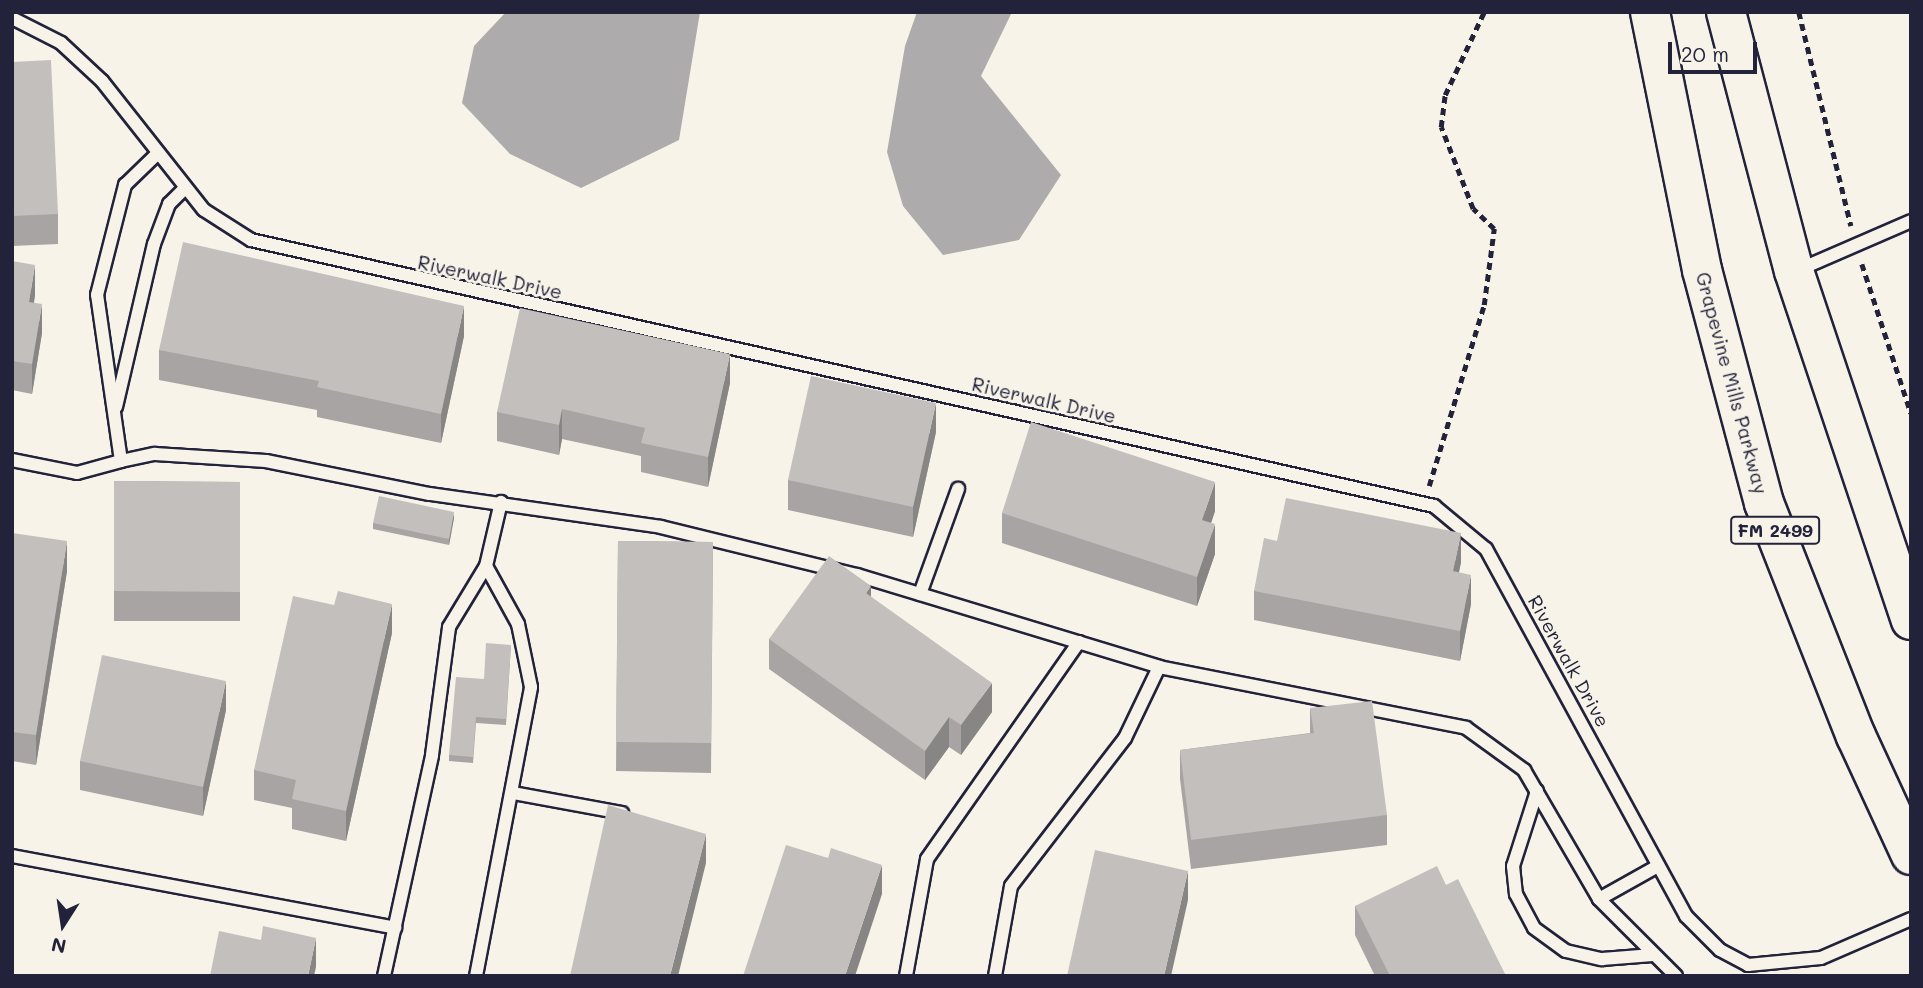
<!DOCTYPE html>
<html>
<head>
<meta charset="utf-8">
<style>
  body { margin:0 }
  #map { position:relative; width:1923px; height:988px; overflow:hidden; background:#f7f3e8; font-family:Mali,sans-serif }
  div>[style] { position:absolute }
  .water>* { inset:0; background:#aeabad }
  .path>* { height:4.5px; margin-top:-2.25px; transform-origin:0; background:repeating-linear-gradient(90deg,#22223b 0 7px,transparent 0 12px) }
  .roads { filter:drop-shadow(2px 0 #22223b) drop-shadow(-2px 0 #22223b) drop-shadow(0 2px #22223b) drop-shadow(0 -2px #22223b) }
  .lane>* { height:12px; margin:-6px; padding:0 6px; transform-origin:6px; border-radius:6px; background:#f7f3e8 }
  .primary>* { height:38px; margin:-19px; padding:0 19px; transform-origin:19px; border-radius:19px; background:#f7f3e8 }
  .wall>* { inset:0; background:#a7a4a3 }
  .shaded-wall>* { inset:0; background:#888684 }
  .building>* { inset:0; background:#c2bfbd }
  span { translate:-50% -50%; white-space:nowrap; text-align:center; line-height:1.15; -webkit-text-stroke:6px #f7f3e8; paint-order:stroke }
  .shield-label span { padding:2px 5px; background:#f7f3e8; border:2px solid; border-radius:5px; -webkit-text-stroke-width:0 }
  .shield-label { font-size:18px; color:#22223b; font-weight:700 }
  .street-label { font-size:19px; color:#22223b }
  .frame { position:absolute; inset:0; border:14px solid #22223b; pointer-events:none }
  .north { position:absolute; left:28px; top:890px; width:70px; height:70px; -webkit-text-stroke:5px #f7f3e8; paint-order:stroke; rotate:192deg; font-size:19px; font-weight:700; line-height:28px; text-align:center; color:#22223b }
  .north::after { content:''; display:block; margin:auto; width:24px; height:32px; background:#22223b; clip-path:polygon(50% 0,100% 100%,50% 72%,0 100%) }
  .scale { position:absolute; left:1668px; top:42px; width:89px; height:32px; box-sizing:border-box; border:4px solid #22223b; border-top:0; padding-left:9px; font-size:21px; line-height:24px; white-space:nowrap; color:#22223b; -webkit-text-stroke:5px #f7f3e8; paint-order:stroke }
</style>
</head>
<body>
<div id="map">
  <div class="water">
    <i style="clip-path:polygon(506px 12px,700px 12px,679px 140px,581px 188px,510px 154px,462px 103px,474px 46px)"></i>
    <i style="clip-path:polygon(917px 12px,1012px 12px,981px 76px,1061px 175px,1019px 240px,943px 255px,903px 206px,887px 152px,905px 46px)"></i>
  </div>
  <div class="path">
    <i style="left:1799px;top:12px;width:220px;rotate:76.3deg"></i>
    <i style="left:1862px;top:264px;width:157px;rotate:71.8deg"></i>
    <i style="left:1429px;top:486px;width:189px;rotate:-73.1deg"></i>
    <i style="left:1484px;top:305px;width:77px;rotate:-82.5deg"></i>
    <i style="left:1494px;top:229px;width:29px;rotate:-136deg"></i>
    <i style="left:1473px;top:209px;width:88px;rotate:-111.3deg"></i>
    <i style="left:1441px;top:127px;width:32px;rotate:-83deg"></i>
    <i style="left:1445px;top:95px;width:92px;rotate:-64.8deg"></i>
  </div>
  <div class="roads">
    <div class="lane">
      <i style="left:12px;top:18px;width:55px;rotate:27deg"></i>
      <i style="left:61px;top:43px;width:56px;rotate:42.8deg"></i>
      <i style="left:102px;top:81px;width:164px;rotate:51.7deg"></i>
      <i style="left:204px;top:210px;width:56px;rotate:32.6deg"></i>
      <i style="left:251px;top:240px;width:1213px;rotate:12.67deg"></i>
      <i style="left:1434px;top:506px;width:67px;rotate:39.6deg"></i>
      <i style="left:1486px;top:549px;width:418px;rotate:61.4deg"></i>
      <i style="left:1686px;top:916px;width:48px;rotate:45deg"></i>
      <i style="left:1720px;top:950px;width:32px;rotate:28deg"></i>
      <i style="left:1748px;top:965px;width:73px;rotate:-5.5deg"></i>
      <i style="left:1821px;top:958px;width:98px;rotate:-23.4deg"></i>
      <i style="left:1798px;top:270px;width:123px;rotate:-23.4deg"></i>
      <i style="left:116px;top:407px;width:167px;rotate:-76.9deg"></i>
      <i style="left:154px;top:244px;width:43px;rotate:-69.4deg"></i>
      <i style="left:169px;top:204px;width:21px;rotate:-45deg"></i>
      <i style="left:12px;top:460px;width:66px;rotate:11.3deg"></i>
      <i style="left:77px;top:473px;width:46px;rotate:-15.3deg"></i>
      <i style="left:121px;top:461px;width:168px;rotate:-98.2deg"></i>
      <i style="left:97px;top:295px;width:114px;rotate:-75.7deg"></i>
      <i style="left:125px;top:185px;width:46px;rotate:-44.1deg"></i>
      <i style="left:121px;top:461px;width:35px;rotate:-12deg"></i>
      <i style="left:155px;top:454px;width:111px;rotate:3.6deg"></i>
      <i style="left:266px;top:461px;width:167px;rotate:11.4deg"></i>
      <i style="left:430px;top:494px;width:233px;rotate:8.1deg"></i>
      <i style="left:661px;top:527px;width:202px;rotate:13.8deg"></i>
      <i style="left:857px;top:575px;width:316px;rotate:16.9deg"></i>
      <i style="left:1159px;top:667px;width:313px;rotate:11.2deg"></i>
      <i style="left:1466px;top:728px;width:72px;rotate:35.9deg"></i>
      <i style="left:1524px;top:770px;width:149px;rotate:59.8deg"></i>
      <i style="left:1599px;top:899px;width:68px;rotate:-29.2deg"></i>
      <i style="left:920px;top:594px;width:112px;rotate:-70.1deg"></i>
      <i style="left:1537px;top:791px;width:79px;rotate:107.7deg"></i>
      <i style="left:1513px;top:866px;width:28px;rotate:84deg"></i>
      <i style="left:1516px;top:894px;width:38px;rotate:62deg"></i>
      <i style="left:1534px;top:928px;width:39px;rotate:36deg"></i>
      <i style="left:1566px;top:951px;width:37px;rotate:13deg"></i>
      <i style="left:1602px;top:959px;width:51px;rotate:-4.5deg"></i>
      <i style="left:513px;top:793px;width:111px;rotate:10.4deg"></i>
      <i style="left:12px;top:856px;width:390px;rotate:10.6deg"></i>
      <i style="left:1599px;top:899px;width:109px;rotate:45deg"></i>
      <i style="left:384px;top:976px;width:226px;rotate:-77.7deg"></i>
      <i style="left:432px;top:755px;width:129px;rotate:-82.4deg"></i>
      <i style="left:449px;top:627px;width:71px;rotate:-58.8deg"></i>
      <i style="left:476px;top:976px;width:294px;rotate:-79.2deg"></i>
      <i style="left:531px;top:687px;width:64px;rotate:-101.7deg"></i>
      <i style="left:518px;top:624px;width:66px;rotate:-118.9deg"></i>
      <i style="left:486px;top:566px;width:66px;rotate:-76.8deg"></i>
      <i style="left:906px;top:976px;width:119px;rotate:-79.8deg"></i>
      <i style="left:927px;top:859px;width:265px;rotate:-55deg"></i>
      <i style="left:995px;top:976px;width:91px;rotate:-79.9deg"></i>
      <i style="left:1011px;top:886px;width:187px;rotate:-52.4deg"></i>
      <i style="left:1125px;top:738px;width:79px;rotate:-64.4deg"></i>
    </div>
    <div class="primary">
      <i style="left:1650px;top:12px;width:263px;rotate:78.6deg"></i>
      <i style="left:1702px;top:270px;width:241px;rotate:75.1deg"></i>
      <i style="left:1764px;top:503px;width:251px;rotate:68.5deg"></i>
      <i style="left:1856px;top:736px;width:131px;rotate:65.2deg"></i>
      <i style="left:1726px;top:12px;width:268px;rotate:75.3deg"></i>
      <i style="left:1794px;top:271px;width:368px;rotate:71.5deg"></i>
    </div>
  </div>
  <div class="wall">
    <i style="clip-path:polygon(12px 62px,58px 214px,58px 244px,12px 246px)"></i>
    <i style="clip-path:polygon(12px 261px,35px 295px,34px 303px,42px 333px,32px 394px,12px 390px)"></i>
    <i style="clip-path:polygon(464px 336px,441px 443px,317px 417px,317px 410px,159px 380px,159px 350px)"></i>
    <i style="clip-path:polygon(730px 383px,708px 487px,641px 472px,641px 456px,562px 439px,559px 455px,497px 441px,497px 412px)"></i>
    <i style="clip-path:polygon(936px 432px,913px 537px,788px 510px,788px 480px)"></i>
    <i style="clip-path:polygon(114px 481px,240px 482px,240px 621px,114px 621px)"></i>
    <i style="clip-path:polygon(1215px 511px,1211px 523px,1215px 554px,1197px 606px,1002px 543px,1002px 513px)"></i>
    <i style="clip-path:polygon(454px 518px,449px 545px,373px 529px,373px 523px)"></i>
    <i style="clip-path:polygon(12px 533px,67px 571px,36px 765px,12px 761px)"></i>
    <i style="clip-path:polygon(618px 541px,713px 542px,711px 773px,616px 771px)"></i>
    <i style="clip-path:polygon(1277px 541px,1461px 562px,1459px 572px,1471px 604px,1460px 661px,1254px 620px,1254px 591px)"></i>
    <i style="clip-path:polygon(871px 597px,992px 712px,961px 755px,949px 747px,925px 780px,769px 669px,769px 639px)"></i>
    <i style="clip-path:polygon(392px 633px,346px 841px,292px 829px,292px 808px,254px 800px,254px 770px)"></i>
    <i style="clip-path:polygon(511px 645px,506px 725px,476px 723px,473px 763px,449px 761px,449px 755px,484px 679px)"></i>
    <i style="clip-path:polygon(1310px 708px,1387px 815px,1387px 845px,1191px 869px,1180px 779px,1180px 750px,1310px 733px)"></i>
    <i style="clip-path:polygon(226px 710px,203px 816px,80px 790px,80px 761px)"></i>
    <i style="clip-path:polygon(1446px 885px,1506px 976px,1375px 976px,1355px 935px,1355px 906px)"></i>
  </div>
  <div class="shaded-wall">
    <i style="clip-path:polygon(35px 265px,35px 295px,29px 331px,29px 302px)"></i>
    <i style="clip-path:polygon(42px 304px,42px 333px,32px 394px,32px 364px)"></i>
    <i style="clip-path:polygon(464px 306px,464px 336px,441px 443px,441px 414px)"></i>
    <i style="clip-path:polygon(730px 354px,730px 383px,708px 487px,708px 457px)"></i>
    <i style="clip-path:polygon(936px 403px,936px 432px,913px 537px,913px 507px)"></i>
    <i style="clip-path:polygon(562px 409px,562px 439px,559px 455px,559px 425px)"></i>
    <i style="clip-path:polygon(1215px 482px,1215px 511px,1202px 550px,1202px 520px)"></i>
    <i style="clip-path:polygon(454px 512px,454px 518px,449px 545px,449px 539px)"></i>
    <i style="clip-path:polygon(1215px 524px,1215px 554px,1197px 606px,1197px 577px)"></i>
    <i style="clip-path:polygon(1461px 533px,1461px 562px,1453px 601px,1453px 571px)"></i>
    <i style="clip-path:polygon(67px 541px,67px 571px,36px 765px,36px 735px)"></i>
    <i style="clip-path:polygon(1471px 575px,1471px 604px,1460px 661px,1460px 631px)"></i>
    <i style="clip-path:polygon(871px 586px,871px 616px,866px 593px)"></i>
    <i style="clip-path:polygon(392px 604px,392px 633px,346px 841px,346px 811px)"></i>
    <i style="clip-path:polygon(226px 681px,226px 710px,203px 816px,203px 787px)"></i>
    <i style="clip-path:polygon(992px 683px,992px 712px,961px 755px,961px 725px)"></i>
    <i style="clip-path:polygon(949px 717px,949px 747px,925px 780px,925px 751px)"></i>
    <i style="clip-path:polygon(706px 834px,706px 863px,678px 976px,670px 976px)"></i>
    <i style="clip-path:polygon(882px 865px,882px 894px,855px 976px,845px 976px)"></i>
    <i style="clip-path:polygon(1188px 871px,1188px 900px,1171px 976px,1164px 976px)"></i>
    <i style="clip-path:polygon(316px 938px,316px 967px,314px 976px,308px 976px)"></i>
  </div>
  <div class="building">
    <i style="clip-path:polygon(51px 60px,58px 214px,12px 216px,12px 62px)"></i>
    <i style="clip-path:polygon(183px 242px,464px 306px,441px 414px,317px 387px,319px 381px,159px 350px)"></i>
    <i style="clip-path:polygon(12px 261px,35px 265px,29px 302px,42px 304px,32px 364px,12px 361px)"></i>
    <i style="clip-path:polygon(520px 308px,730px 354px,708px 457px,641px 443px,645px 428px,562px 409px,559px 425px,497px 412px)"></i>
    <i style="clip-path:polygon(811px 376px,936px 403px,913px 507px,788px 480px)"></i>
    <i style="clip-path:polygon(1031px 422px,1215px 482px,1202px 520px,1215px 524px,1197px 577px,1002px 513px)"></i>
    <i style="clip-path:polygon(114px 481px,240px 482px,240px 592px,114px 591px)"></i>
    <i style="clip-path:polygon(379px 496px,454px 512px,449px 539px,373px 523px)"></i>
    <i style="clip-path:polygon(1286px 498px,1461px 533px,1453px 571px,1471px 575px,1460px 631px,1254px 591px,1264px 538px,1277px 541px)"></i>
    <i style="clip-path:polygon(12px 533px,67px 541px,36px 735px,12px 732px)"></i>
    <i style="clip-path:polygon(618px 541px,713px 542px,711px 743px,616px 742px)"></i>
    <i style="clip-path:polygon(829px 556px,871px 586px,866px 593px,992px 683px,961px 725px,949px 717px,925px 751px,769px 639px)"></i>
    <i style="clip-path:polygon(338px 591px,392px 604px,346px 811px,292px 799px,296px 780px,254px 770px,293px 596px,334px 605px)"></i>
    <i style="clip-path:polygon(486px 643px,511px 645px,506px 719px,476px 717px,473px 757px,449px 755px,456px 677px,484px 679px)"></i>
    <i style="clip-path:polygon(102px 655px,226px 681px,203px 787px,80px 761px)"></i>
    <i style="clip-path:polygon(1372px 701px,1387px 815px,1191px 840px,1180px 750px,1314px 733px,1310px 708px)"></i>
    <i style="clip-path:polygon(608px 805px,706px 834px,670px 976px,570px 976px)"></i>
    <i style="clip-path:polygon(786px 845px,828px 858px,831px 848px,882px 865px,845px 976px,743px 976px)"></i>
    <i style="clip-path:polygon(1095px 850px,1188px 871px,1164px 976px,1067px 976px)"></i>
    <i style="clip-path:polygon(1437px 866px,1446px 885px,1458px 879px,1506px 976px,1390px 976px,1355px 906px)"></i>
    <i style="clip-path:polygon(263px 926px,316px 938px,308px 976px,210px 976px,219px 931px,261px 940px)"></i>
  </div>
  <div class="shield-label">
    <span style="left:1775px;top:530px">FM 2499</span>
  </div>
  <div class="street-label">
    <span style="left:490px;top:277px;rotate:12deg">Riverwalk Drive</span>
    <span style="left:1732px;top:383px;rotate:75deg">Grapevine Mills Parkway</span>
    <span style="left:1044px;top:400px;rotate:13deg">Riverwalk Drive</span>
    <span style="left:1569px;top:661px;rotate:61deg">Riverwalk Drive</span>
  </div>
  <div class="frame"></div>
  <div class="north">N</div>
  <div class="scale">20 m</div>
</div>
</body>
</html>
